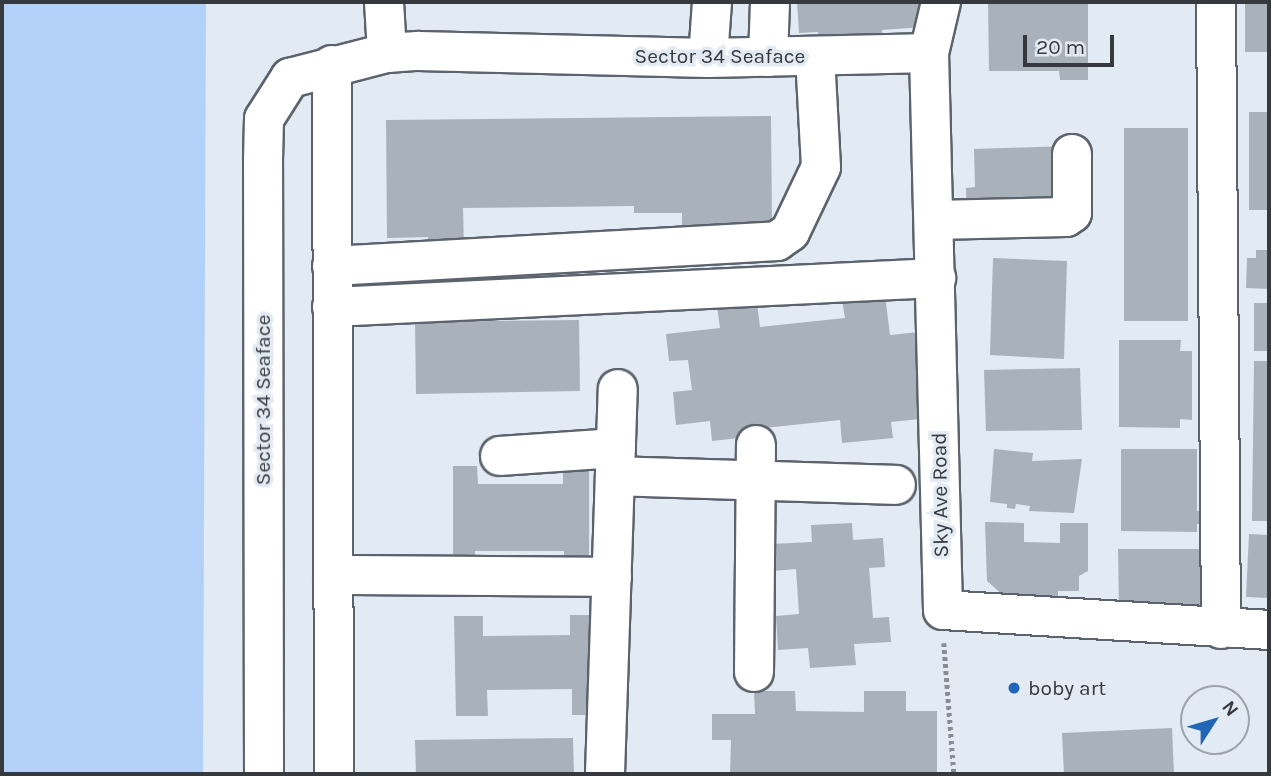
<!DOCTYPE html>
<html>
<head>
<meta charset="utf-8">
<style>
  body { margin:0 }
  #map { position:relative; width:1271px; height:776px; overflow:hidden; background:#e2eaf4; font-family:Karla,sans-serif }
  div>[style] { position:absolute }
  .green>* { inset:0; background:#b3d1f8 }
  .building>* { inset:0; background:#a9b1bb }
  .path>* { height:4.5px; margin-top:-2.25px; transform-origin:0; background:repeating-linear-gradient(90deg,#878d93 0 3.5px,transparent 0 7px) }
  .roads { filter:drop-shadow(2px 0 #5c636c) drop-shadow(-2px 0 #5c636c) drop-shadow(0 2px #5c636c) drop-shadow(0 -2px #5c636c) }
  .minor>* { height:38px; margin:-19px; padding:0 19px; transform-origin:19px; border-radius:19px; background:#fff }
  .dots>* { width:19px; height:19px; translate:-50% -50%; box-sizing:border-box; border:4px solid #e2eaf4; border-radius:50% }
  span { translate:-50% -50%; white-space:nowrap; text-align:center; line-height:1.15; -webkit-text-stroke:7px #e2eaf4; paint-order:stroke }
  .street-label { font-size:21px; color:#36393d }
  .poi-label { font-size:21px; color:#36393d }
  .left { translate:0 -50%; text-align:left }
  .frame { position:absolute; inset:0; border:4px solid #36393d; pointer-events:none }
  .north { position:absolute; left:1180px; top:685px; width:70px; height:70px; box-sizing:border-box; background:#e2eaf4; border:2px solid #9da3ab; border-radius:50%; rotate:53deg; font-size:19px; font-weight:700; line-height:28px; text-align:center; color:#36393d }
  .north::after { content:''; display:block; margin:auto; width:24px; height:32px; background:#2065b6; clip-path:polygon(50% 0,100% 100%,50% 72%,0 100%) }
  .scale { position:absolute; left:1023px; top:35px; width:91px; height:32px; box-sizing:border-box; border:4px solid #36393d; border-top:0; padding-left:9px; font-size:21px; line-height:24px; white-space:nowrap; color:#36393d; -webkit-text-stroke:5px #e2eaf4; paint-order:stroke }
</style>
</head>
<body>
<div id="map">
  <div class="green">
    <i style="clip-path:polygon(2px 2px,206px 2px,203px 774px,2px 774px)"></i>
  </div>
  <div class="building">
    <i style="clip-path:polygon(797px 2px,922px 2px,923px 27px,882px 30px,883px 37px,819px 40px,818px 32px,799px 33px)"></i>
    <i style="clip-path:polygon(988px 2px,1088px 2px,1088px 80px,1060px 80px,1059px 71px,989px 71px)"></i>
    <i style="clip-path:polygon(1245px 2px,1269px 2px,1269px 52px,1245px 52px)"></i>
    <i style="clip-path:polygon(1249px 112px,1269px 112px,1269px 210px,1249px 210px)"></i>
    <i style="clip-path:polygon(771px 116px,772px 227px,682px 228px,682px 213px,634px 213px,634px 206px,463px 208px,464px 249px,428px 249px,428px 237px,387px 238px,386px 120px)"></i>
    <i style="clip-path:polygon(1124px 128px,1188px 128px,1188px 321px,1124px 321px)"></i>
    <i style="clip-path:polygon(1067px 146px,1063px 214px,967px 216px,966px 188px,975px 187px,974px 149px)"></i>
    <i style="clip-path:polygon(1256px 250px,1269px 250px,1269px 289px,1246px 288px,1247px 258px,1256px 258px)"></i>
    <i style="clip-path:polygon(993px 258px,1067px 261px,1064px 359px,990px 355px)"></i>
    <i style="clip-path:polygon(885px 295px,890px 335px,919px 332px,929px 418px,891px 422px,893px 438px,842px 443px,840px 420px,756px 429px,757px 436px,712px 441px,710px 421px,676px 425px,673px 392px,692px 390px,688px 360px,669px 361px,666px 334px,720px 328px,717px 307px,757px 303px,760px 327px,845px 318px,842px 300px)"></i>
    <i style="clip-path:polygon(1254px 303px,1269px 303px,1269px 351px,1254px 351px)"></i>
    <i style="clip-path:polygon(579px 320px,580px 391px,416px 394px,415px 322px)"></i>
    <i style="clip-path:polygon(1119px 340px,1181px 340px,1180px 351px,1192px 351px,1192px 420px,1180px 419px,1180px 428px,1119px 427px)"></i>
    <i style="clip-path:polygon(1254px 361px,1269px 361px,1269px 521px,1252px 521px)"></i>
    <i style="clip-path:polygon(1080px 368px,1082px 430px,986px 431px,984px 370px)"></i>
    <i style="clip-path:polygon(994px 449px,1033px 453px,1032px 461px,1082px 459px,1074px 513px,1029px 511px,1030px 506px,1016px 504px,1015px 509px,1007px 508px,1007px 504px,990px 502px)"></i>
    <i style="clip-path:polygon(1121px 449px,1197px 449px,1197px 511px,1206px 511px,1206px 524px,1197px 524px,1197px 532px,1121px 531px)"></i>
    <i style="clip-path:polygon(453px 466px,477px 466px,478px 484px,563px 484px,563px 466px,589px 466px,589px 568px,564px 568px,564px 551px,475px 551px,475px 568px,453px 568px)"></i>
    <i style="clip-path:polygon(985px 522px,1024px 523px,1024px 542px,1060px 543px,1060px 523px,1088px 523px,1088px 571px,1079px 576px,1079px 591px,1058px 591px,1058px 605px,1012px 603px,987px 581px)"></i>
    <i style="clip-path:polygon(852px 523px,853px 540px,883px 538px,885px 567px,869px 568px,873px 618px,889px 617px,891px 642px,854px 644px,856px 665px,810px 668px,808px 648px,778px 650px,776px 616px,799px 614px,796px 569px,773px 571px,771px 544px,812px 542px,811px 525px)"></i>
    <i style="clip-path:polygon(1249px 534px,1269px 535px,1269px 598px,1246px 597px)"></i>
    <i style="clip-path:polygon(1118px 549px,1200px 549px,1201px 618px,1119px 612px)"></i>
    <i style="clip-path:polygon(570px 615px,600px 615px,602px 715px,572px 715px,572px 689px,487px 690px,488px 716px,456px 716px,454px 616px,483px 616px,483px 636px,570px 635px)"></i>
    <i style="clip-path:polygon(754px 691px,795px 691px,796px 711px,864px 712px,864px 691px,906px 691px,906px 711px,937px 711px,937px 774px,730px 774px,731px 740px,712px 740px,712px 714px,755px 714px)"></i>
    <i style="clip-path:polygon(1172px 728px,1174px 774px,1064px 774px,1062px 733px)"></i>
    <i style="clip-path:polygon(573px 738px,574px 774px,416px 774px,415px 740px)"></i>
  </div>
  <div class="path">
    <i style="left:944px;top:643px;width:131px;rotate:85.6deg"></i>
  </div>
  <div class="roads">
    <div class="minor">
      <i style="left:384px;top:2px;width:51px;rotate:86.6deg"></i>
      <i style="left:941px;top:2px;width:52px;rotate:103.2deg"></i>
      <i style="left:929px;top:53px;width:557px;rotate:88.56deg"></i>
      <i style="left:943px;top:610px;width:327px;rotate:3.5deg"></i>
      <i style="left:1216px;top:2px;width:627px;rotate:89.54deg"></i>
      <i style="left:768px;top:57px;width:55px;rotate:-87.9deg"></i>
      <i style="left:708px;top:58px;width:56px;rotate:-85.9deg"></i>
      <i style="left:332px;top:65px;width:709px;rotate:89.84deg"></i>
      <i style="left:934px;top:220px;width:132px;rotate:-1.3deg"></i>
      <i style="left:1066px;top:217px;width:7px;rotate:-34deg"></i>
      <i style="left:1072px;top:213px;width:59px;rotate:-90deg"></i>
      <i style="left:332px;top:266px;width:446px;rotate:-3.2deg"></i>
      <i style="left:777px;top:241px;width:16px;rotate:-35deg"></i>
      <i style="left:790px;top:232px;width:72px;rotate:-64.5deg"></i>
      <i style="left:821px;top:167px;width:111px;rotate:-93.1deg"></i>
      <i style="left:332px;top:307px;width:605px;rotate:-2.75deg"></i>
      <i style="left:500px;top:456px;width:116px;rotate:-3.9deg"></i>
      <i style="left:615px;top:476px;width:281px;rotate:1.8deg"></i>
      <i style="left:333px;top:575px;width:279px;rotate:0.4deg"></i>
      <i style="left:754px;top:672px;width:227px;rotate:-89.5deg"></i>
      <i style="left:264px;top:774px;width:614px;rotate:-90.09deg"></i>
      <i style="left:263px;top:160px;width:41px;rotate:-88.6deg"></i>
      <i style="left:264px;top:119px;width:49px;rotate:-57.6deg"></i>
      <i style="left:290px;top:78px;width:100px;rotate:-14.5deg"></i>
      <i style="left:387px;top:53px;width:31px;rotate:-4deg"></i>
      <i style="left:418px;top:51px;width:290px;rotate:1.4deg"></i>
      <i style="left:708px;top:58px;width:221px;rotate:-1.3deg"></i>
      <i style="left:605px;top:774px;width:385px;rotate:-88.1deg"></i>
    </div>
  </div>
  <div class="dots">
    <i style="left:1014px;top:688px;background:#2065b6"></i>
  </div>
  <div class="street-label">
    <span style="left:720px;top:56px">Sector 34 Seaface</span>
    <span style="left:263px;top:400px;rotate:-90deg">Sector 34 Seaface</span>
    <span style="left:940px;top:495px;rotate:-91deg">Sky Ave Road</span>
  </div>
  <div class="poi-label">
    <span class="left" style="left:1028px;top:688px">boby art</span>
  </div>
  <div class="frame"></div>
  <div class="north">N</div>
  <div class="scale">20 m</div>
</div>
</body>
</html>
